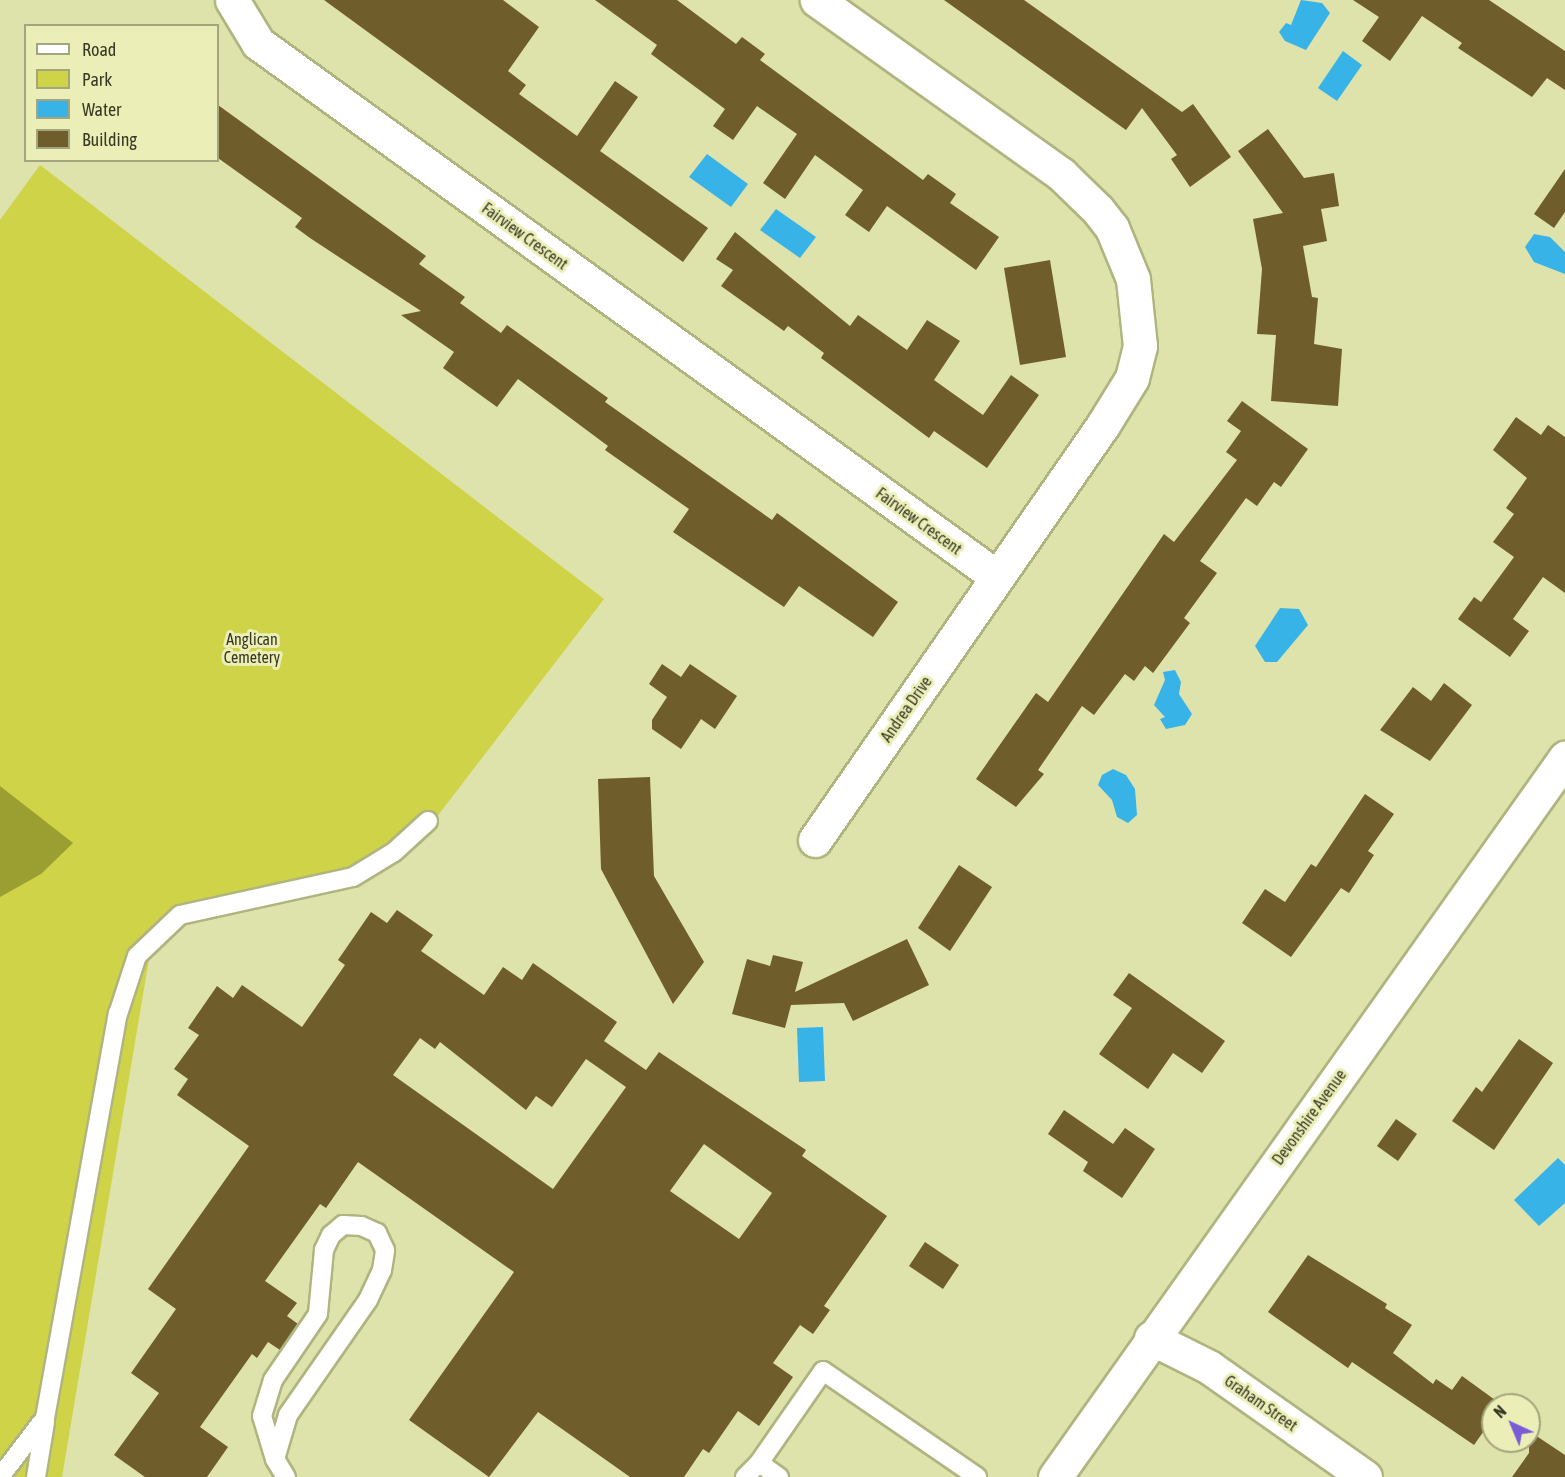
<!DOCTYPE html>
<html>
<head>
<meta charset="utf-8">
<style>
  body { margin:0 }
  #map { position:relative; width:1565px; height:1477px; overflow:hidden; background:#dee2ab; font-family:"Asap Condensed",sans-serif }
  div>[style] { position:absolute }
  .green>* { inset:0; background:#ced348 }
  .forest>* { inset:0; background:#9b9e30 }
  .water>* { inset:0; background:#37b3e8 }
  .building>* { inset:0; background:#6f5e2c }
  .roads { filter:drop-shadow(2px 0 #b0b47f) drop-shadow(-2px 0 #b0b47f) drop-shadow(0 2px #b0b47f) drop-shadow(0 -2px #b0b47f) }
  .service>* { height:18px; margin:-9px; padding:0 9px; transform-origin:9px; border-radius:9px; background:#fff }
  .minor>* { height:33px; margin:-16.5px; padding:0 16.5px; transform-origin:16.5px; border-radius:16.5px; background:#fff }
  .secondary>* { height:33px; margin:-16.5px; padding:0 16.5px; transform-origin:16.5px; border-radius:16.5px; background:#fff }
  span { translate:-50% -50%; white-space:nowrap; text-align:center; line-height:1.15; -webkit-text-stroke:6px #ebefb7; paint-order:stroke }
  .street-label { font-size:16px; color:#383923 }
  .park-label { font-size:16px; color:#363720 }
  .legend { position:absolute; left:24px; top:24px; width:195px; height:138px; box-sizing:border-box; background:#ebefb7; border:2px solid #a3a67c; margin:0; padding:8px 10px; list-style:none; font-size:18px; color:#383923 }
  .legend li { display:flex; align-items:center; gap:12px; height:30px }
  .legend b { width:30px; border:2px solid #a3a67c }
  .north { position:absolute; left:1481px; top:1393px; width:60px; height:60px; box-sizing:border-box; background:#ebefb7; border:2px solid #a3a67c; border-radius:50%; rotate:316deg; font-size:16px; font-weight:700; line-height:24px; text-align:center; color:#383923 }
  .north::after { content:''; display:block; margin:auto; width:21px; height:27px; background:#7a5cd6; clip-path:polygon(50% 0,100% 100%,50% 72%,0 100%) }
</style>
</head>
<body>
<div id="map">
  <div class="green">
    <i style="clip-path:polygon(40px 165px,604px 599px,406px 857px,360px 885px,180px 925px,149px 959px,62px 1477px,0 1477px,0 220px)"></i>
  </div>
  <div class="forest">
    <i style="clip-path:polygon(0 786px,73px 843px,41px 874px,0 897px)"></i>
  </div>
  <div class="water">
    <i style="clip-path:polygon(1301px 0,1322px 3px,1330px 13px,1306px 50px,1285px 41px,1279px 32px,1286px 23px,1291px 25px)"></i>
    <i style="clip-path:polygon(1343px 51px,1362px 65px,1337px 101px,1318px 88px)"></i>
    <i style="clip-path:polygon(707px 154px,748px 184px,731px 207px,689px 177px)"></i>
    <i style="clip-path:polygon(776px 209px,816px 237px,800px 258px,760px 230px)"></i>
    <i style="clip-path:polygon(1534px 234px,1550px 237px,1565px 252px,1565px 274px,1534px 262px,1525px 247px)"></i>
    <i style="clip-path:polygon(1280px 608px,1299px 609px,1308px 625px,1277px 662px,1265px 662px,1255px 646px)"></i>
    <i style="clip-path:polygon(1175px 670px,1181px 682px,1179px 694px,1192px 714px,1185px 725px,1166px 729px,1160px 719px,1165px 717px,1154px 705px,1165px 680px,1163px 672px)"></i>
    <i style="clip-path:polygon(1113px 769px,1126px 775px,1135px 789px,1137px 815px,1128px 823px,1117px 817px,1112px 800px,1098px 785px,1102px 775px)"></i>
    <i style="clip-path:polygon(823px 1027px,825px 1081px,799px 1082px,797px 1028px)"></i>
    <i style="clip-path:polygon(1558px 1158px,1565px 1165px,1565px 1203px,1539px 1226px,1514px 1200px)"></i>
  </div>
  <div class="building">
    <i style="clip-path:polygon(324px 0,503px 0,539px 27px,508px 71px,526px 85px,519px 94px,577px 136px,615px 81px,638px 97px,600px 151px,708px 228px,683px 262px)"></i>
    <i style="clip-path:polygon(595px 0,677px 0,736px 44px,742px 37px,765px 54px,760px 60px,923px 180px,928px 174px,956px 194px,950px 203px,999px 237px,976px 270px,887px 206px,869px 232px,845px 215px,863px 190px,815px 155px,785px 199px,763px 183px,797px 134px,757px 106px,733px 140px,713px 126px,725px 109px,651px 54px,657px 45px)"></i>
    <i style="clip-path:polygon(944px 0,1024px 0,1182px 112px,1193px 104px,1231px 157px,1190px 187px,1171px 159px,1177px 155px,1142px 108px,1126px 130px)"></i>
    <i style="clip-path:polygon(1353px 0,1489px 0,1565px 51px,1565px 90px,1547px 78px,1532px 97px,1458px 48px,1462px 43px,1422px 16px,1390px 61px,1362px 41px,1379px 17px)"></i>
    <i style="clip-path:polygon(218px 105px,426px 256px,419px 264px,465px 297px,460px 303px,501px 333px,507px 325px,608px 398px,605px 402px,772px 520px,777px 513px,898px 602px,873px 637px,799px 586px,784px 607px,673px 532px,689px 509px,605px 450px,608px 446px,518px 379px,497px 407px,443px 368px,454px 352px,401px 315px,421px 311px,310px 238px,295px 227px,302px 218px,218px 158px)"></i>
    <i style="clip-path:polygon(1268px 129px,1304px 178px,1334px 173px,1339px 206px,1321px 209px,1327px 241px,1303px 246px,1312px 297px,1318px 298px,1314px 344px,1342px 349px,1338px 406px,1271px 401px,1276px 335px,1257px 334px,1262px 269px,1253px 219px,1283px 213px,1238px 151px)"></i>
    <i style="clip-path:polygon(1565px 169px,1565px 212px,1554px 228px,1534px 214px)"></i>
    <i style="clip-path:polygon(735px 232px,850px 326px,858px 315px,907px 350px,927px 320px,960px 341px,934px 380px,983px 415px,1011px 375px,1039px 395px,987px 468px,934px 431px,929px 438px,821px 358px,824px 353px,788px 326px,784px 331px,721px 286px,733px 270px,716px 259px)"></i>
    <i style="clip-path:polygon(1050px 260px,1066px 357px,1020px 365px,1004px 268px)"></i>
    <i style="clip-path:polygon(1242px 401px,1308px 449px,1281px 487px,1274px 482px,1257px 506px,1246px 498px,1200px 561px,1217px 573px,1184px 618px,1190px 623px,1153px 673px,1145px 666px,1134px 681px,1125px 674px,1094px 715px,1082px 706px,1038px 770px,1044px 774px,1016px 807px,976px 779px,1036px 693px,1048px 702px,1164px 534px,1174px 542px,1237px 460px,1226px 452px,1241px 431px,1227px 421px)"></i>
    <i style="clip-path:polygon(1516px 417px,1541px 435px,1548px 425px,1565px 437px,1565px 593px,1543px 577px,1513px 619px,1529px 631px,1510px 657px,1458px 619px,1474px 597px,1481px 602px,1514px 557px,1493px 542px,1514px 514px,1506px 508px,1527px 478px,1493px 450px)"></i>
    <i style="clip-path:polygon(662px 664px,681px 677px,690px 664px,737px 696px,715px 729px,701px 719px,681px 749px,652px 729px,652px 720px,667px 697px,649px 684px)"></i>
    <i style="clip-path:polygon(1444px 683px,1472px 705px,1430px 761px,1380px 730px,1413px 687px,1431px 701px)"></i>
    <i style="clip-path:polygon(650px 777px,654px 876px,704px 962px,673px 1004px,601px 869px,598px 779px)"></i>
    <i style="clip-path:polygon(1365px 794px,1394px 814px,1368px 851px,1374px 855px,1349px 893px,1341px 888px,1291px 957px,1242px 923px,1265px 889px,1285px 902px,1311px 864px,1316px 867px)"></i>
    <i style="clip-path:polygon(959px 865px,992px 887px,950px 951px,918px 928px)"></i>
    <i style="clip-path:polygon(evenodd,397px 910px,433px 935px,421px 951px,484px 995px,503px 967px,522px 980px,533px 963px,617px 1022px,604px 1041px,646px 1070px,659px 1052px,806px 1150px,802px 1156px,887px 1216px,824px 1306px,830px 1310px,813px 1334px,800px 1325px,773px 1363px,793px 1377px,759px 1426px,738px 1411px,709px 1453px,703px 1449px,684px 1477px,630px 1477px,538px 1412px,489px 1477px,409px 1420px,514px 1272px,358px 1162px,326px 1208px,320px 1204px,265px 1281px,297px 1303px,287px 1316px,298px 1324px,280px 1350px,268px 1342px,257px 1358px,252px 1354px,200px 1427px,228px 1447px,207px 1477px,145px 1477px,114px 1455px,159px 1393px,131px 1373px,176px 1309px,148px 1289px,249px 1146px,177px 1095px,188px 1079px,174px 1069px,199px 1035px,188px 1028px,217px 986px,233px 998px,242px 985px,302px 1027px,345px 965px,338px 960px,371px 912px,387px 923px,397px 910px,420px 1038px,435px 1049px,440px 1042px,526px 1110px,536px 1096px,552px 1107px,586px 1059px,626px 1087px,553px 1189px,393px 1075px,420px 1038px,397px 910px,704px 1144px,772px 1193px,739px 1239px,670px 1191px,704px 1144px)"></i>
    <i style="clip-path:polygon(907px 939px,929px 985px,853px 1021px,844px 1003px,791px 1005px,785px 1028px,732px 1014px,747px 959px,770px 966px,773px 955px,803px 962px,795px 992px)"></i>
    <i style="clip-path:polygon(1129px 973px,1225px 1041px,1202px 1073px,1173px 1053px,1148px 1089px,1099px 1054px,1132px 1008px,1113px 995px)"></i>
    <i style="clip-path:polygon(1519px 1039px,1553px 1063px,1494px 1150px,1452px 1121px,1476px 1087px,1482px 1092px)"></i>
    <i style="clip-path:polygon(1064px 1110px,1113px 1144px,1125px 1128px,1155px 1149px,1122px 1198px,1083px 1171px,1088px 1162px,1048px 1134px)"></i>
    <i style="clip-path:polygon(1396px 1119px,1417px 1134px,1398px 1161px,1377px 1146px)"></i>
    <i style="clip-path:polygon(925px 1242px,959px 1265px,943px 1289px,909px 1266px)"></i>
    <i style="clip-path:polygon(1308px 1255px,1387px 1304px,1385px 1308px,1412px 1325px,1393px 1353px,1433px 1384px,1436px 1379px,1452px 1390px,1462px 1376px,1502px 1405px,1493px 1405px,1493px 1418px,1474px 1445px,1352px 1362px,1348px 1368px,1268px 1312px)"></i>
    <i style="clip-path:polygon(1529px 1431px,1565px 1455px,1565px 1477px,1512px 1477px,1529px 1453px)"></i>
  </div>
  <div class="roads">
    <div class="service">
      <i style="left:275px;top:1459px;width:46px;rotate:-73.5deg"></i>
      <i style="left:288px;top:1415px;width:140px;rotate:-55.2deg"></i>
      <i style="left:368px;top:1300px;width:33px;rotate:-65deg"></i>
      <i style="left:382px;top:1270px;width:20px;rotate:-81deg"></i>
      <i style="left:385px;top:1250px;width:19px;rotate:-115deg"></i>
      <i style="left:377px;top:1233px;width:17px;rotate:-156deg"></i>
      <i style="left:361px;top:1226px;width:18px;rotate:-177deg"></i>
      <i style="left:343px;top:1225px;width:16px;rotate:140deg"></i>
      <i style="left:331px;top:1235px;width:17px;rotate:115deg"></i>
      <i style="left:324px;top:1250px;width:64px;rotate:95.4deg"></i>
      <i style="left:318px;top:1314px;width:80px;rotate:124.3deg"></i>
      <i style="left:273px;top:1380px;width:38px;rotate:107deg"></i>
      <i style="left:262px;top:1416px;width:45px;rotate:73.2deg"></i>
      <i style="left:275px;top:1459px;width:21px;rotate:59deg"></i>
      <i style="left:0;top:1477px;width:74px;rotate:-52.7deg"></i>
      <i style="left:45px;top:1418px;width:411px;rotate:-79.8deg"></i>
      <i style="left:118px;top:1014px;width:61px;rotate:-71.9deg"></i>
      <i style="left:137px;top:956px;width:59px;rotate:-43.6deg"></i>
      <i style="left:180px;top:915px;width:177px;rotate:-12.4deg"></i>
      <i style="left:353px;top:877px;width:48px;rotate:-31.4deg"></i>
      <i style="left:394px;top:852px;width:46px;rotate:-42.4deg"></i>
      <i style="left:36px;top:1477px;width:56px;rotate:-80.7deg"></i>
      <i style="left:745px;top:1477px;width:20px;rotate:-45deg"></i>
      <i style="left:779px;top:1477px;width:24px;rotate:-145deg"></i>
      <i style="left:759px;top:1463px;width:112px;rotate:-55.2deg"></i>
      <i style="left:823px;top:1371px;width:187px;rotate:34.5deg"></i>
    </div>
    <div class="minor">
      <i style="left:232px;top:0;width:50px;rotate:58.8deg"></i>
      <i style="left:258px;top:43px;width:912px;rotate:35.85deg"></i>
      <i style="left:815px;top:840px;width:505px;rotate:-55.24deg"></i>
      <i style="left:1103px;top:425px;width:55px;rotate:-58.3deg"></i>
      <i style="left:1132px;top:378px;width:33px;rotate:-76deg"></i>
      <i style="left:1140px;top:346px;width:67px;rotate:-96deg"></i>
      <i style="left:1133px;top:279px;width:55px;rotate:-112.4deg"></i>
      <i style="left:1112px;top:228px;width:23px;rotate:-128deg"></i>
      <i style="left:1098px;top:210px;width:52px;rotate:-135.8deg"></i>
      <i style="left:1061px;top:174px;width:300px;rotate:-144.5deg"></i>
      <i style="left:1151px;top:1338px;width:65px;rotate:26.6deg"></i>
      <i style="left:1209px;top:1367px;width:191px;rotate:35.2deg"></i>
    </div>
    <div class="secondary">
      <i style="left:1055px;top:1477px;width:882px;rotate:-54.65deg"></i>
    </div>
  </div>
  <div class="street-label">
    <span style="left:525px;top:236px;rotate:36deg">Fairview Crescent</span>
    <span style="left:919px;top:521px;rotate:36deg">Fairview Crescent</span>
    <span style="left:906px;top:709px;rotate:-55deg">Andrea Drive</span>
    <span style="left:1309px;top:1117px;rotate:-54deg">Devonshire Avenue</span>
    <span style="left:1261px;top:1403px;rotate:35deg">Graham Street</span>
  </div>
  <div class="park-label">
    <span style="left:252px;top:648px">Anglican<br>Cemetery</span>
  </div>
  <ul class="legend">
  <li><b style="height:8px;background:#fff"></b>Road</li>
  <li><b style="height:16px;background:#ced348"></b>Park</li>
  <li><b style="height:16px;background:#37b3e8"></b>Water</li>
  <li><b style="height:16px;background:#6f5e2c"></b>Building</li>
  </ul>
  <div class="north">N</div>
</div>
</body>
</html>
